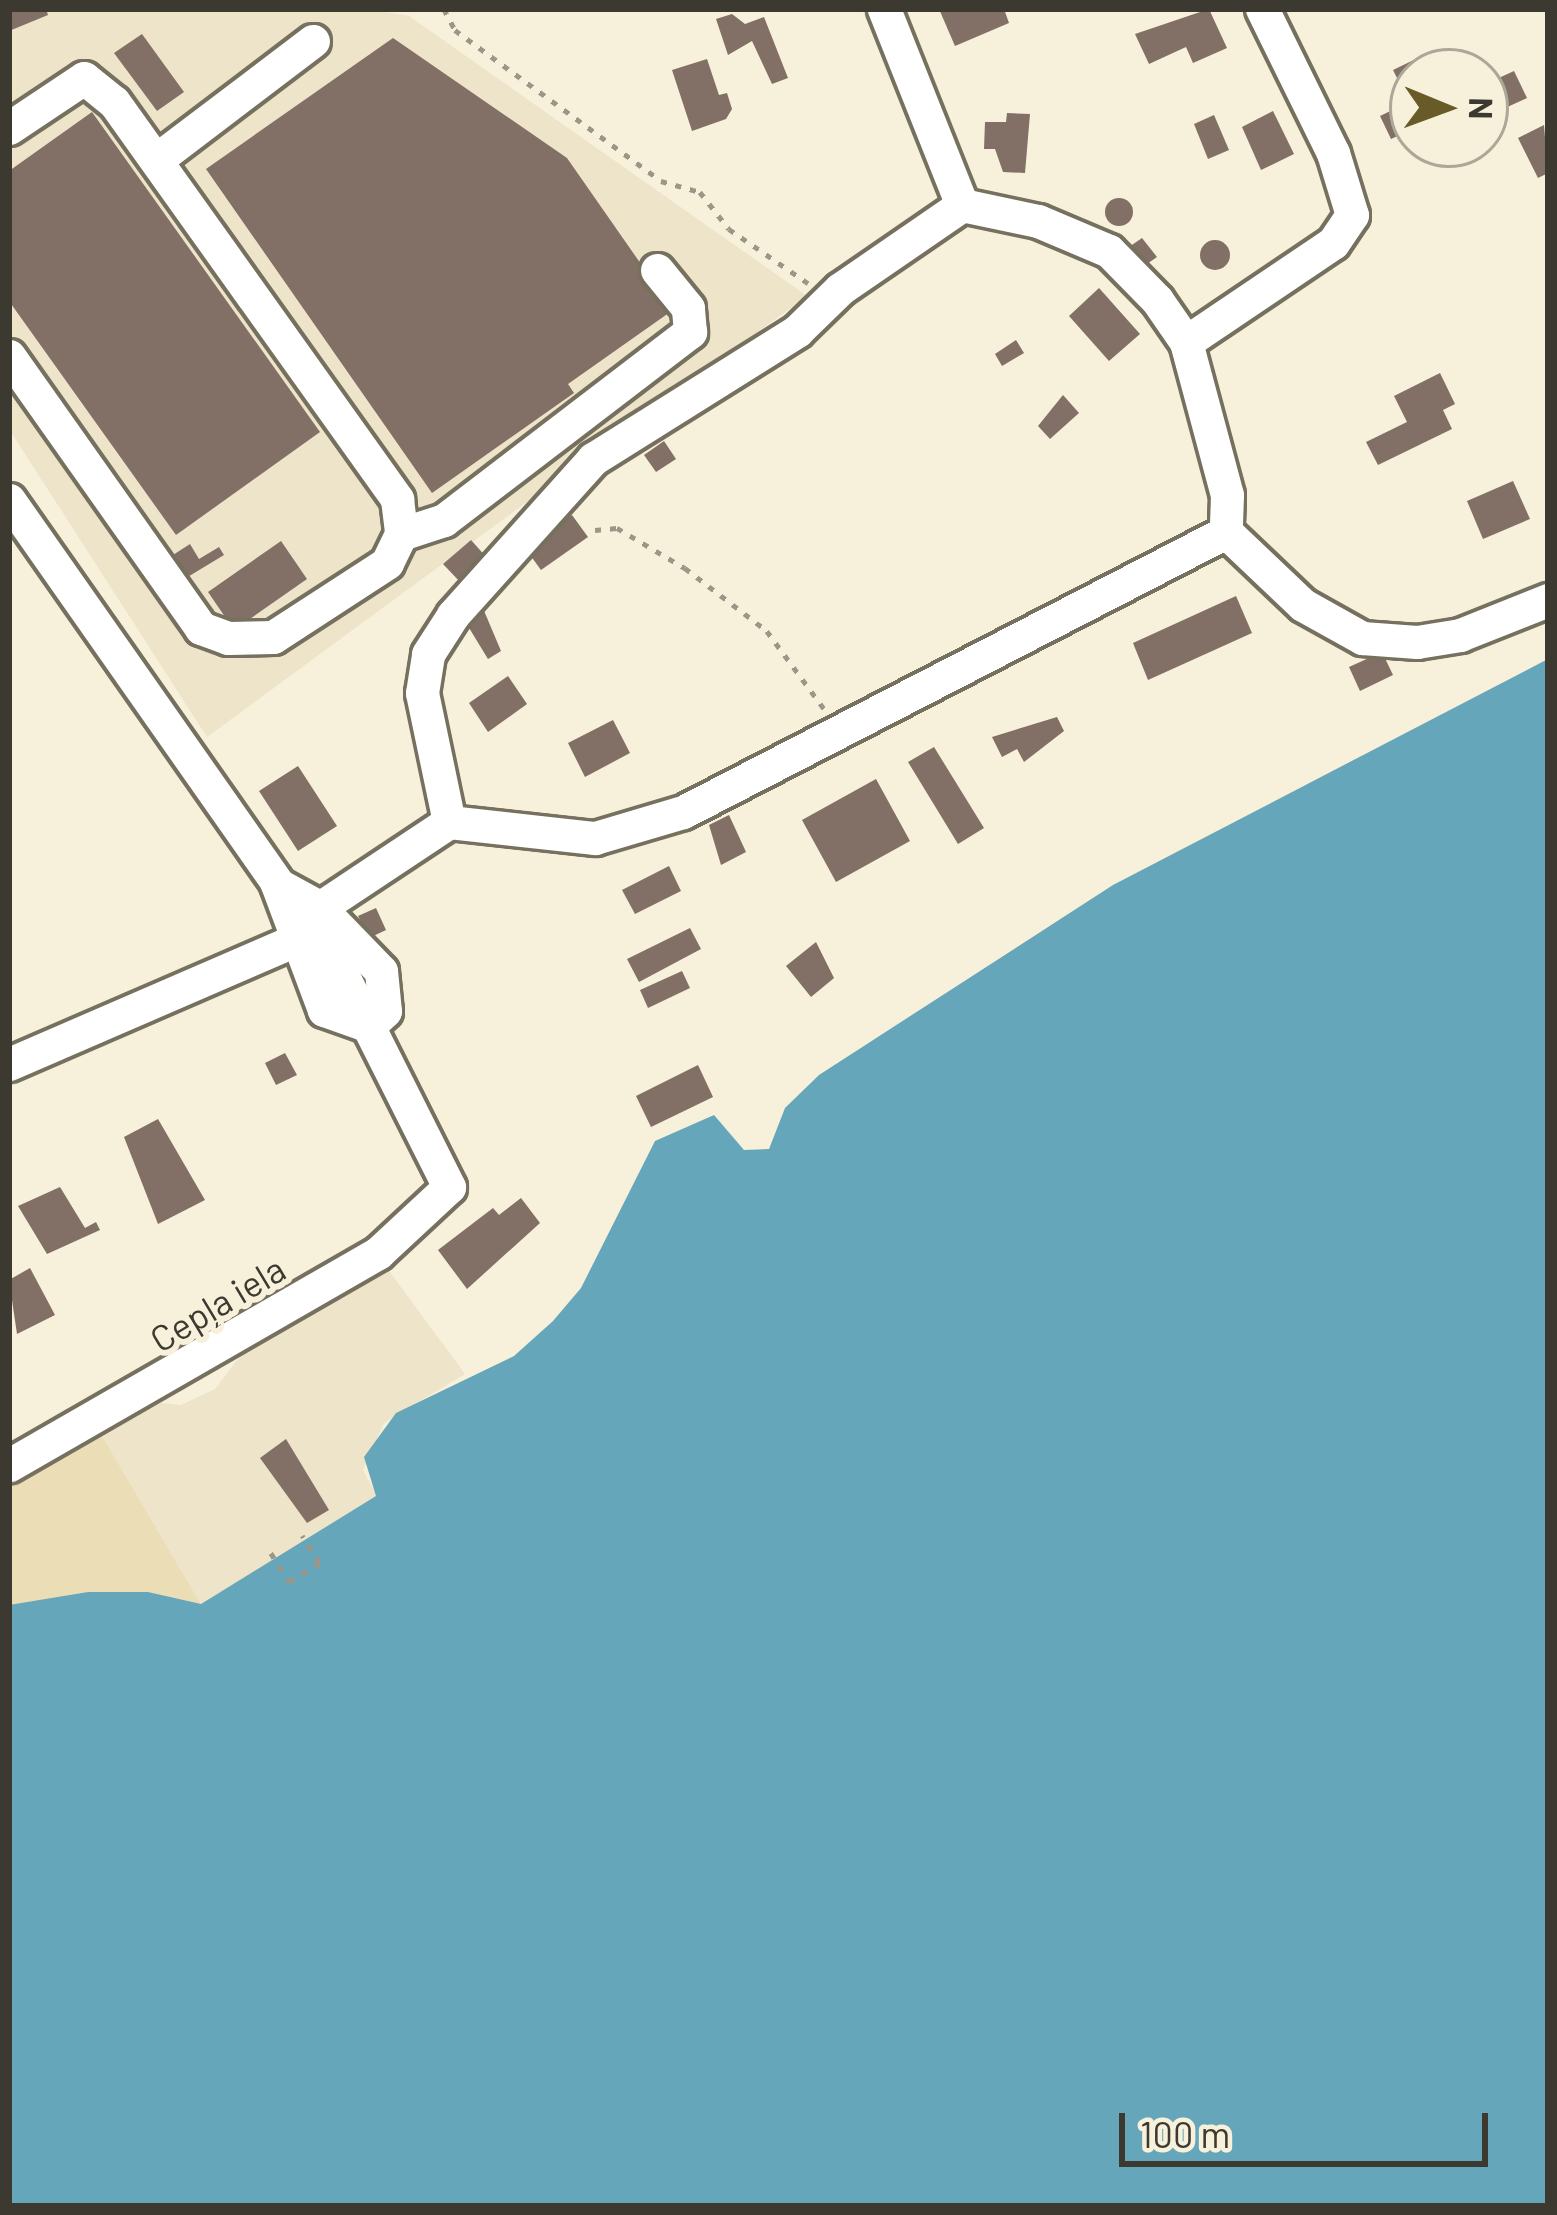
<!DOCTYPE html>
<html>
<head>
<meta charset="utf-8">
<style>
  body { margin:0 }
  #map { position:relative; width:1557px; height:2215px; overflow:hidden; background:#f7f0db; font-family:Barlow,sans-serif }
  div>[style] { position:absolute }
  .built>* { inset:0; background:#ede4c9 }
  .green>* { inset:0; background:#ebdeb7 }
  .water>* { inset:0; background:#66a6bb }
  .building>* { inset:0; background:#826f65 }
  .round { border-radius:50% }
  .path>* { height:4.5px; margin-top:-2.25px; transform-origin:0; background:repeating-linear-gradient(90deg,#9b9687 0 6px,transparent 0 15px) }
  .roads { filter:drop-shadow(3px 0 #76705e) drop-shadow(-3px 0 #76705e) drop-shadow(0 3px #76705e) drop-shadow(0 -3px #76705e) }
  .minor>* { height:33px; margin:-16.5px; padding:0 16.5px; transform-origin:16.5px; border-radius:16.5px; background:#fff }
  span { translate:-50% -50%; white-space:nowrap; text-align:center; line-height:1.15; -webkit-text-stroke:12px #f7f0db; paint-order:stroke }
  .street-label { font-size:36px; color:#3c3931 }
  .frame { position:absolute; inset:0; border:12px solid #3c3931; pointer-events:none }
  .north { position:absolute; left:1389px; top:48px; width:120px; height:120px; box-sizing:border-box; background:#f7f0db; border:3px solid #aca797; border-radius:50%; rotate:91deg; font-size:33px; font-weight:700; line-height:48px; text-align:center; color:#3c3931 }
  .north::after { content:''; display:block; margin:auto; width:42px; height:54px; background:#695b28; clip-path:polygon(50% 0,100% 100%,50% 72%,0 100%) }
  .scale { position:absolute; left:1119px; top:2113px; width:369px; height:54px; box-sizing:border-box; border:6px solid #3c3931; border-top:0; padding-left:15px; font-size:36px; line-height:42px; white-space:nowrap; color:#3c3931; -webkit-text-stroke:9px #f7f0db; paint-order:stroke }
</style>
</head>
<body>
<div id="map">
  <div class="built">
    <i style="clip-path:polygon(9px 9px,366px 9px,409px 16px,807px 296px,207px 737px,9px 429px)"></i>
    <i style="clip-path:polygon(384px 1264px,465px 1374px,384px 1423px,363px 1470px,377px 1496px,201px 1604px,101px 1434px,161px 1403px,181px 1405px,215px 1389px,257px 1334px)"></i>
  </div>
  <div class="green">
    <i style="clip-path:polygon(101px 1434px,201px 1604px,197px 1606px,148px 1592px,9px 1605px,9px 1482px)"></i>
  </div>
  <div class="water">
    <i style="clip-path:polygon(1548px 659px,1548px 2206px,9px 2206px,9px 1605px,88px 1592px,148px 1592px,201px 1604px,376px 1496px,364px 1457px,396px 1413px,514px 1356px,553px 1321px,581px 1288px,655px 1141px,714px 1115px,744px 1150px,769px 1149px,785px 1108px,819px 1075px,1113px 885px)"></i>
  </div>
  <div class="building">
    <i style="clip-path:polygon(9px 9px,46px 9px,48px 15px,9px 31px)"></i>
    <i style="clip-path:polygon(939px 9px,1004px 9px,1009px 23px,955px 46px)"></i>
    <i style="clip-path:polygon(1209px 9px,1227px 48px,1193px 63px,1186px 47px,1149px 64px,1135px 34px)"></i>
    <i style="clip-path:polygon(732px 14px,745px 24px,764px 17px,788px 78px,772px 84px,752px 41px,728px 55px,716px 19px)"></i>
    <i style="clip-path:polygon(142px 34px,184px 92px,157px 111px,114px 53px)"></i>
    <i style="clip-path:polygon(393px 38px,567px 158px,673px 310px,568px 384px,574px 393px,432px 493px,206px 169px)"></i>
    <i style="clip-path:polygon(1422px 56px,1430px 72px,1413px 72px,1413px 129px,1391px 139px,1380px 116px,1409px 102px,1393px 70px)"></i>
    <i style="clip-path:polygon(707px 59px,719px 95px,727px 93px,732px 109px,726px 119px,692px 131px,672px 70px)"></i>
    <i style="clip-path:polygon(1514px 71px,1527px 98px,1503px 109px,1490px 82px)"></i>
    <i style="clip-path:polygon(1273px 111px,1294px 154px,1261px 170px,1242px 127px)"></i>
    <i style="clip-path:polygon(92px 112px,320px 432px,176px 535px,9px 301px,9px 171px)"></i>
    <i style="clip-path:polygon(1007px 113px,1030px 114px,1025px 173px,1003px 172px,995px 149px,984px 149px,985px 122px,1006px 122px)"></i>
    <i style="clip-path:polygon(1214px 115px,1229px 150px,1208px 159px,1194px 124px)"></i>
    <i style="clip-path:polygon(1544px 125px,1548px 173px,1538px 178px,1518px 138px)"></i>
    <i class="round" style="left:1105px;top:198px;width:28px;height:28px"></i>
    <i style="clip-path:polygon(1142px 238px,1157px 257px,1144px 266px,1129px 247px)"></i>
    <i class="round" style="left:1200px;top:240px;width:30px;height:30px"></i>
    <i style="clip-path:polygon(1099px 288px,1140px 334px,1109px 361px,1069px 316px)"></i>
    <i style="clip-path:polygon(1016px 340px,1024px 353px,1002px 366px,995px 354px)"></i>
    <i style="clip-path:polygon(1440px 373px,1455px 404px,1443px 410px,1452px 429px,1378px 465px,1366px 442px,1407px 422px,1394px 396px)"></i>
    <i style="clip-path:polygon(1063px 395px,1079px 413px,1050px 439px,1038px 426px)"></i>
    <i style="clip-path:polygon(664px 441px,676px 459px,656px 472px,644px 455px)"></i>
    <i style="clip-path:polygon(1513px 481px,1530px 519px,1483px 539px,1467px 501px)"></i>
    <i style="clip-path:polygon(572px 515px,588px 537px,541px 570px,525px 548px)"></i>
    <i style="clip-path:polygon(471px 540px,488px 559px,461px 583px,443px 564px)"></i>
    <i style="clip-path:polygon(281px 541px,307px 579px,234px 630px,208px 592px)"></i>
    <i style="clip-path:polygon(190px 544px,199px 559px,219px 547px,224px 555px,186px 578px,173px 555px)"></i>
    <i style="clip-path:polygon(1236px 596px,1252px 633px,1148px 680px,1133px 643px)"></i>
    <i style="clip-path:polygon(482px 606px,501px 651px,488px 659px,463px 618px)"></i>
    <i style="clip-path:polygon(1382px 652px,1393px 675px,1360px 691px,1349px 667px)"></i>
    <i style="clip-path:polygon(508px 676px,527px 704px,488px 732px,469px 703px)"></i>
    <i style="clip-path:polygon(1057px 717px,1064px 731px,1024px 762px,1017px 749px,1002px 757px,992px 737px)"></i>
    <i style="clip-path:polygon(613px 720px,630px 753px,585px 777px,568px 743px)"></i>
    <i style="clip-path:polygon(934px 747px,984px 828px,958px 844px,908px 762px)"></i>
    <i style="clip-path:polygon(298px 766px,337px 826px,298px 851px,259px 791px)"></i>
    <i style="clip-path:polygon(876px 779px,910px 841px,836px 882px,802px 820px)"></i>
    <i style="clip-path:polygon(729px 815px,746px 852px,721px 865px,709px 825px)"></i>
    <i style="clip-path:polygon(669px 866px,681px 891px,635px 914px,622px 890px)"></i>
    <i style="clip-path:polygon(376px 908px,386px 930px,369px 938px,358px 916px)"></i>
    <i style="clip-path:polygon(690px 928px,701px 949px,639px 982px,627px 959px)"></i>
    <i style="clip-path:polygon(816px 942px,834px 978px,811px 997px,786px 966px)"></i>
    <i style="clip-path:polygon(682px 971px,690px 988px,648px 1008px,640px 990px)"></i>
    <i style="clip-path:polygon(285px 1053px,297px 1075px,276px 1085px,265px 1063px)"></i>
    <i style="clip-path:polygon(698px 1065px,713px 1097px,651px 1127px,636px 1096px)"></i>
    <i style="clip-path:polygon(158px 1119px,205px 1200px,158px 1224px,124px 1137px)"></i>
    <i style="clip-path:polygon(60px 1187px,85px 1228px,96px 1222px,100px 1230px,47px 1254px,18px 1206px)"></i>
    <i style="clip-path:polygon(521px 1198px,540px 1223px,467px 1289px,438px 1250px,493px 1208px,499px 1215px)"></i>
    <i style="clip-path:polygon(30px 1268px,55px 1315px,17px 1334px,9px 1280px)"></i>
    <i style="clip-path:polygon(286px 1439px,329px 1510px,307px 1523px,260px 1458px)"></i>
  </div>
  <div class="path">
    <i style="left:444px;top:9px;width:24px;rotate:62deg"></i>
    <i style="left:455px;top:30px;width:255px;rotate:36.2deg"></i>
    <i style="left:661px;top:181px;width:41px;rotate:15.8deg"></i>
    <i style="left:700px;top:192px;width:47px;rotate:51.9deg"></i>
    <i style="left:729px;top:229px;width:96px;rotate:34.4deg"></i>
    <i style="left:595px;top:530px;width:22px;rotate:-5deg"></i>
    <i style="left:617px;top:528px;width:79px;rotate:30.5deg"></i>
    <i style="left:685px;top:568px;width:103px;rotate:37.5deg"></i>
    <i style="left:767px;top:631px;width:98px;rotate:53.7deg"></i>
    <i style="left:271px;top:1553px;width:34px;rotate:58deg"></i>
    <i style="left:289px;top:1582px;width:36px;rotate:-32deg"></i>
    <i style="left:319px;top:1563px;width:32px;rotate:-122deg"></i>
  </div>
  <div class="roads">
    <div class="minor">
      <i style="left:884px;top:9px;width:211px;rotate:68.3deg"></i>
      <i style="left:9px;top:128px;width:90px;rotate:-33.7deg"></i>
      <i style="left:84px;top:78px;width:38px;rotate:39deg"></i>
      <i style="left:114px;top:102px;width:488px;rotate:54.5deg"></i>
      <i style="left:397px;top:499px;width:35px;rotate:83deg"></i>
      <i style="left:401px;top:534px;width:32px;rotate:116deg"></i>
      <i style="left:387px;top:563px;width:136px;rotate:147deg"></i>
      <i style="left:273px;top:637px;width:45px;rotate:178.7deg"></i>
      <i style="left:228px;top:638px;width:29px;rotate:-160deg"></i>
      <i style="left:201px;top:628px;width:333px;rotate:-125.2deg"></i>
      <i style="left:156px;top:160px;width:197px;rotate:-37.2deg"></i>
      <i style="left:962px;top:205px;width:78px;rotate:11.9deg"></i>
      <i style="left:1038px;top:221px;width:77px;rotate:22.9deg"></i>
      <i style="left:1109px;top:251px;width:69px;rotate:45.6deg"></i>
      <i style="left:1157px;top:300px;width:51px;rotate:55.4deg"></i>
      <i style="left:1186px;top:342px;width:158px;rotate:75deg"></i>
      <i style="left:1227px;top:495px;width:37px;rotate:92deg"></i>
      <i style="left:1186px;top:342px;width:177px;rotate:-34deg"></i>
      <i style="left:1333px;top:243px;width:34px;rotate:-56deg"></i>
      <i style="left:1352px;top:215px;width:65px;rotate:-107deg"></i>
      <i style="left:1333px;top:153px;width:161px;rotate:-116.2deg"></i>
      <i style="left:9px;top:500px;width:584px;rotate:54.98deg"></i>
      <i style="left:344px;top:978px;width:234px;rotate:63.3deg"></i>
      <i style="left:449px;top:1187px;width:97px;rotate:137.1deg"></i>
      <i style="left:378px;top:1253px;width:426px;rotate:150.1deg"></i>
      <i style="left:1226px;top:532px;width:106px;rotate:43.5deg"></i>
      <i style="left:1303px;top:605px;width:68px;rotate:29.2deg"></i>
      <i style="left:1362px;top:638px;width:55px;rotate:4.2deg"></i>
      <i style="left:1417px;top:642px;width:44px;rotate:-9.2deg"></i>
      <i style="left:1460px;top:635px;width:95px;rotate:-21.7deg"></i>
      <i style="left:401px;top:534px;width:45px;rotate:-18deg"></i>
      <i style="left:444px;top:520px;width:310px;rotate:-37.4deg"></i>
      <i style="left:690px;top:332px;width:24px;rotate:-95deg"></i>
      <i style="left:688px;top:308px;width:49px;rotate:-129.2deg"></i>
      <i style="left:449px;top:822px;width:132px;rotate:-101.8deg"></i>
      <i style="left:422px;top:693px;width:39px;rotate:-81deg"></i>
      <i style="left:428px;top:654px;width:46px;rotate:-57.3deg"></i>
      <i style="left:453px;top:615px;width:210px;rotate:-48.1deg"></i>
      <i style="left:593px;top:459px;width:241px;rotate:-32.1deg"></i>
      <i style="left:797px;top:331px;width:60px;rotate:-44.3deg"></i>
      <i style="left:840px;top:289px;width:148px;rotate:-34.5deg"></i>
      <i style="left:277px;top:884px;width:48px;rotate:28.7deg"></i>
      <i style="left:319px;top:907px;width:89px;rotate:45.9deg"></i>
      <i style="left:381px;top:971px;width:40px;rotate:84.3deg"></i>
      <i style="left:385px;top:1011px;width:22px;rotate:137deg"></i>
      <i style="left:369px;top:1026px;width:48px;rotate:-160.4deg"></i>
      <i style="left:324px;top:1010px;width:134px;rotate:-110.5deg"></i>
      <i style="left:303px;top:919px;width:175px;rotate:-33.6deg"></i>
      <i style="left:449px;top:822px;width:147px;rotate:6.3deg"></i>
      <i style="left:595px;top:838px;width:92px;rotate:-16.5deg"></i>
      <i style="left:683px;top:812px;width:611px;rotate:-27.28deg"></i>
      <i style="left:9px;top:1064px;width:330px;rotate:-23.4deg"></i>
    </div>
  </div>
  <div class="street-label">
    <span style="left:217px;top:1303px;rotate:-31deg">Cepļa iela</span>
  </div>
  <div class="frame"></div>
  <div class="north">N</div>
  <div class="scale">100 m</div>
</div>
</body>
</html>
